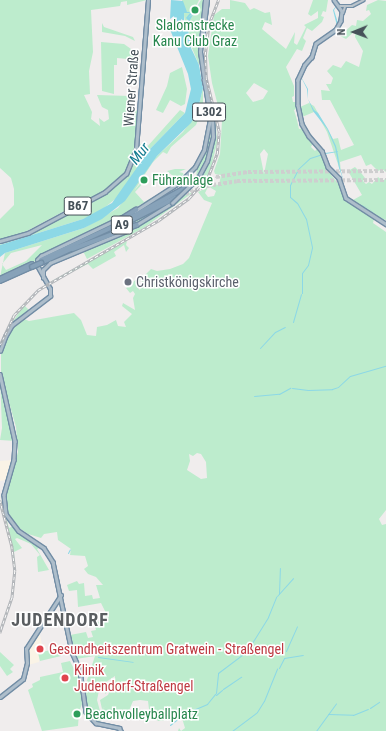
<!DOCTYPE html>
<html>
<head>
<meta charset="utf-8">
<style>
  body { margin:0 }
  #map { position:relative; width:386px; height:731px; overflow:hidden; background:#f0eded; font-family:"Roboto Condensed",sans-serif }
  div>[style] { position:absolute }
  .commercial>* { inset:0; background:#faf3e6 }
  .green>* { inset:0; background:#bdeccd }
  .water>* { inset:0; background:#8cd8e6 }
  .stream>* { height:1px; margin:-0.5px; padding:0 0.5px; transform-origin:0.5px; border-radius:0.5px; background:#8cd8e6 }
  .highway-tunnel>* { height:3.5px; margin-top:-1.75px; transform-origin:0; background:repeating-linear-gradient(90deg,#cececf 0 3.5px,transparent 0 5.5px) }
  .roads { filter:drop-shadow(1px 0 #728da5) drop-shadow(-1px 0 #728da5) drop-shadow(0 1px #728da5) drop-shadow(0 -1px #728da5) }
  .minor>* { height:2px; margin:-1px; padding:0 1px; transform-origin:1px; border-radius:1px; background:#bcc5cc }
  .major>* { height:2.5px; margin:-1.25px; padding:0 1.25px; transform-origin:1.25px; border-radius:1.25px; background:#aebecb }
  .highway>* { height:3.5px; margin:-1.75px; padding:0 1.75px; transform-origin:1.75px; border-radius:1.75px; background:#87a2b9 }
  .rail>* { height:2.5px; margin-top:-1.25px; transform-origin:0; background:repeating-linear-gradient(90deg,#fff 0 3px,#afb3b7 0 6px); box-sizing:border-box; border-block:1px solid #afb3b7 }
  .bridges { filter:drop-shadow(1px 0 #728da5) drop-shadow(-1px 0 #728da5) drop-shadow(0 1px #728da5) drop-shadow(0 -1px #728da5) }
  .major-bridge>* { height:2.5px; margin:-1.25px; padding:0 1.25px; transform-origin:1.25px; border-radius:1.25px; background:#aebecb }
  .highway-bridge>* { height:3.5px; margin:-1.75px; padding:0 1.75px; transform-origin:1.75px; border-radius:1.75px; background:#87a2b9 }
  .dots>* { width:11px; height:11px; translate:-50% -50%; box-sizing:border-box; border:2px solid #fff; border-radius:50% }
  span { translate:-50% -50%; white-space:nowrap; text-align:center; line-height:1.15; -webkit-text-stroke:3px #fff; paint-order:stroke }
  .shield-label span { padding:1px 3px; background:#fff; border:1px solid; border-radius:3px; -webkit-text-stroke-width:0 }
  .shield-label { font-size:13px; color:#465159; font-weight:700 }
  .leisure-label { font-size:14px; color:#27864d }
  .left { translate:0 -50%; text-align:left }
  .street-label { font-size:14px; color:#465159 }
  .worship-label { font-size:14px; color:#5b616d }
  .health-label { font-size:14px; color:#be3a42 }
  .water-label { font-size:15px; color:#147c90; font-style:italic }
  .district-label { font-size:18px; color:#5a5e61; font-weight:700; letter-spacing:1px }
  .north { position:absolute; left:334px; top:12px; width:40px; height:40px; -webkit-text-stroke:3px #fff; paint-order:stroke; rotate:269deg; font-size:11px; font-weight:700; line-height:16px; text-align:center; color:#465159 }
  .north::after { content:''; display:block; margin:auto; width:14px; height:18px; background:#465159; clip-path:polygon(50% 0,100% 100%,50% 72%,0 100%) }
</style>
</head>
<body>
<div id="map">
  <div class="commercial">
    <i style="clip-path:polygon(12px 460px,6px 480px,0 481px,0 461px)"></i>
    <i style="clip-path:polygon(40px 635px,42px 645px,45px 644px,46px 651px,39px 653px,39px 662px,28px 665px,26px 651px,35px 636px)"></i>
  </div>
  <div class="green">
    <i style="clip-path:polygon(0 0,147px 0,127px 5px,127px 1px,121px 2px,120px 6px,91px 10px,93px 52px,89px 71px,90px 94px,84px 95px,92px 112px,91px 119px,100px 126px,99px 118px,104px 122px,109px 119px,108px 110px,102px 107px,97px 95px,130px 96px,129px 109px,139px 111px,133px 160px,140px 144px,146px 148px,180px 110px,185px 113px,150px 149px,119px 196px,99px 212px,83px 219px,0 245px,0 242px,51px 222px,116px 187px,87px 199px,25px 232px,0 240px,0 219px,14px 205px,14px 189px,11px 178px,0 168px)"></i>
    <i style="clip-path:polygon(182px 0,199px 0,192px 15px,185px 23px)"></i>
    <i style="clip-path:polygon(201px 0,204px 0,199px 39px,199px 65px,192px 48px,187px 25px,189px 26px,189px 21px)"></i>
    <i style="clip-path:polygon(evenodd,230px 0,245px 3px,250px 10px,254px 8px,265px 13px,270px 12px,272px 25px,265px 22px,262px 29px,286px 49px,295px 32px,294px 43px,297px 45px,306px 27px,304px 25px,318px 18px,318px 11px,311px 16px,308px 14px,313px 0,328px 0,326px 12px,323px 11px,321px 16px,324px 17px,322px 22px,312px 31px,307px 28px,303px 38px,306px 41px,302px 51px,297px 49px,286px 67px,294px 86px,294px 96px,292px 97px,293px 102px,297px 102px,298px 108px,294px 110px,297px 120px,299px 129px,303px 128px,313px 143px,311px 147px,315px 151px,319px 147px,326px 167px,333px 173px,331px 175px,342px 188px,345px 198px,366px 211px,374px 219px,373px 223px,386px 232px,386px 510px,379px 519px,382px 525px,386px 524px,386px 731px,178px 731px,179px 728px,181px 731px,185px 728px,182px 718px,158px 721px,149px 709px,148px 701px,140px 700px,133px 701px,128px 713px,118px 711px,110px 719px,95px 721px,86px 711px,84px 689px,95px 656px,76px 659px,70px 635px,86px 632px,88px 638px,93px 637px,91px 631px,96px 630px,94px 623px,105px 620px,106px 613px,101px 603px,78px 607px,77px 590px,69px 591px,67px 585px,77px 581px,79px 584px,84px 583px,85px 596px,92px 595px,93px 599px,100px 598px,96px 585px,103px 585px,96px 577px,88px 574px,84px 569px,88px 566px,85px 556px,70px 555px,71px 549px,58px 540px,57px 532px,44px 534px,41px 538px,28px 534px,15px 525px,6px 509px,7px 491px,18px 452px,16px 427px,1px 374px,1px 354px,6px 335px,12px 327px,24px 319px,29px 321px,74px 313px,81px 320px,87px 335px,96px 336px,97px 327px,107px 325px,116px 320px,118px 326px,126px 327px,124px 322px,132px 314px,122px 306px,123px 303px,135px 310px,133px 298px,135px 294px,133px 291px,130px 293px,126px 288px,139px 277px,141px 279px,137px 287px,140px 290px,144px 276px,151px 269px,157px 271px,170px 269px,183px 264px,189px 258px,212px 203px,204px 200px,198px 192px,208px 187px,205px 193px,208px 197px,214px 196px,216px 191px,211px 188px,211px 184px,219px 185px,221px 175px,215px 174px,214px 171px,220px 154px,222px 121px,212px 83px,208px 56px,214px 15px,222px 9px,230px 9px,230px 0,254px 83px,268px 91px,263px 99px,253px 102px,246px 93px,254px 83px,230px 0,264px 149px,268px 154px,264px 174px,260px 154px,264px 149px,230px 0,197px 453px,201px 454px,206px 462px,207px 478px,201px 479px,187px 470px,190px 461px,189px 454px,193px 456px,197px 453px,230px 0,115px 676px,115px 683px,105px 688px,105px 694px,111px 688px,108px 695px,100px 700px,102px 709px,106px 706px,100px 711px,97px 700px,100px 686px,115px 676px)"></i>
    <i style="clip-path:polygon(378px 0,386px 1px,386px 172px,382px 169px,378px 171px,371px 164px,366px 166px,361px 155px,340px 162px,341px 173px,327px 132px,317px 114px,314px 112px,302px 117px,300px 107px,309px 103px,314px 106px,333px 139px,338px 138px,341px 150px,354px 145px,330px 100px,322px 100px,321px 90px,330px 91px,326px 84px,331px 84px,333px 78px,327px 71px,333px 65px,341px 68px,346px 61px,359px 67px,363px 51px,355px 37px,356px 30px,346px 39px,340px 36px,352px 25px,356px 26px,357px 20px,363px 21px,371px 14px,369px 10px,366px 11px,367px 5px)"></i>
    <i style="clip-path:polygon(102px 23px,104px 27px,133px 37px,135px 41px,125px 36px,102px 32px)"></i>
    <i style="clip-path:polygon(101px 42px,124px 44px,131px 49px,139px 49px,138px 60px,117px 58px,117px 65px,114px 65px,114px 94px,102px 91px)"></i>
    <i style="clip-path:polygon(182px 67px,187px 89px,185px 104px,181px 106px,170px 100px,163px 113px,156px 110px,167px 86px,170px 73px)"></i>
    <i style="clip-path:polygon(206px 80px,216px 124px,217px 143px,211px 168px,206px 178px,200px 180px,198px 180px,207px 163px,214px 135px)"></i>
    <i style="clip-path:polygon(evenodd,203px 88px,203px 107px,196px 125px,171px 147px,167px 154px,163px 152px,153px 162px,134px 191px,144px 179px,145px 181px,135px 192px,144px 202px,164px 191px,114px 220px,69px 240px,42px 258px,0 277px,5px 253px,84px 228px,118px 208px,157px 156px,183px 132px,197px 113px,203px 88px,42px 245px,26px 261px,6px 270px,2px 264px,11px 253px,42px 245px)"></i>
    <i style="clip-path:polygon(210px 117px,211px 143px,205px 161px,196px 177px,197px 169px,192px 175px,190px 174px,206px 148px)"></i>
    <i style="clip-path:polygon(355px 167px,362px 174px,365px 178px,363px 181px,366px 184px,369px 182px,372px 184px,378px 177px,383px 181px,386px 178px,386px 220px,383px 219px,382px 222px,353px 200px,362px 195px,348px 171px)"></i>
    <i style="clip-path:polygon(175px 169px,186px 169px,179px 172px,183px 173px,184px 177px,179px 181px,167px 171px)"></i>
    <i style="clip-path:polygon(195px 191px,145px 227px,87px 259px,83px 251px,141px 224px,185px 195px)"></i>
    <i style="clip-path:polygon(162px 205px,164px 207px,131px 226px,99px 237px)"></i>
    <i style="clip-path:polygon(127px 241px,126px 245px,129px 248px,126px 252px,124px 245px,114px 252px,116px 256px,93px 269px,88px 264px,48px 283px)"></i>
    <i style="clip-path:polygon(47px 285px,50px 292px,48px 298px,7px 330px,24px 305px,29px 310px,46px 299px,49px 293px)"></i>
    <i style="clip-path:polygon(0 377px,13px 427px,15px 441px,0 440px,2px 428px)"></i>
    <i style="clip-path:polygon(0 494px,9px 528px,13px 526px,28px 540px,41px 547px,37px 549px,49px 570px,38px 572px,37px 557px,40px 555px,31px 544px,17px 538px,15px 539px,22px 548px,14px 552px,15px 570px,13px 550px)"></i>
    <i style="clip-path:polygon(59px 648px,61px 656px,40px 661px,38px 653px)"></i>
    <i style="clip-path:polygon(0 652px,14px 665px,10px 669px,13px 672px,7px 676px,0 666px)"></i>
    <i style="clip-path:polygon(70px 661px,74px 669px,78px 668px,80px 676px,82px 704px,79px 712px,82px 711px,83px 715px,79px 713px,78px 726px,42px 731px,28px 690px,33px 687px,32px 684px,40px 680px,40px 677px,63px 672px,61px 663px)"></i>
  </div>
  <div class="water">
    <i style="clip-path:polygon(171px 0,183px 1px,187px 12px,189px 12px,192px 14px,188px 18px,192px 15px,201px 0,190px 20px,191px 26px,188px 29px,191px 48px,199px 65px,203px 88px,197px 113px,191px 123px,157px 156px,125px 201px,102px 219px,84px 228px,5px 253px,0 257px,0 245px,83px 219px,112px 203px,150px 149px,185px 113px,191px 89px,188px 74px,169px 27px,170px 24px,184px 22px,189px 28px,189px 21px,186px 18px,190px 13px,184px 13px,184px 21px,181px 19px,181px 22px,175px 22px,174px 16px,170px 19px)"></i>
    <i style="clip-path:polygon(341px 0,334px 10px,338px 23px,338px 26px,336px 29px,318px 41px,312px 57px,304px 64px,300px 75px,308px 89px,308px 99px,314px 110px,318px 113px,328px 129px,336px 146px,338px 155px,340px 168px,344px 182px,344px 190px,347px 196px,356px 203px,369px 208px,378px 218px,386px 222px,377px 218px,369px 208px,356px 204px,346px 197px,344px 188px,344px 182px,339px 168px,335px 147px,327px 129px,313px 111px,308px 99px,307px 89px,300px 75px,303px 64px,311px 57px,316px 42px,337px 26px,333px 10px)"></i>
  </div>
  <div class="stream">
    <i style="left:325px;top:153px;width:12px;rotate:-9deg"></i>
    <i style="left:302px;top:293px;width:20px;rotate:-90deg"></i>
    <i style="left:302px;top:273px;width:10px;rotate:-53deg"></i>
    <i style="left:308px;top:265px;width:18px;rotate:-77deg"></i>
    <i style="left:312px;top:247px;width:29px;rotate:-102deg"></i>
    <i style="left:306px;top:219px;width:18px;rotate:-119deg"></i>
    <i style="left:297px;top:203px;width:9px;rotate:-139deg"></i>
    <i style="left:290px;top:197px;width:12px;rotate:-90deg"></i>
    <i style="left:290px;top:185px;width:18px;rotate:-63deg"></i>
    <i style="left:298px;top:169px;width:16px;rotate:-43deg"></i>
    <i style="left:310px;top:158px;width:13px;rotate:-18deg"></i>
    <i style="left:293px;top:322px;width:29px;rotate:-74deg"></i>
    <i style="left:260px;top:348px;width:22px;rotate:-47deg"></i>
    <i style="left:275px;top:332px;width:11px;rotate:-27deg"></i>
    <i style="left:292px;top:388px;width:16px;rotate:7deg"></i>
    <i style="left:308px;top:390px;width:24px;rotate:-2deg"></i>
    <i style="left:332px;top:389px;width:6px;rotate:-18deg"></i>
    <i style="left:338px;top:387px;width:16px;rotate:-43deg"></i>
    <i style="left:350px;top:376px;width:37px;rotate:-16deg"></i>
    <i style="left:254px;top:396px;width:25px;rotate:-5deg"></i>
    <i style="left:279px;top:394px;width:13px;rotate:-29deg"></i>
    <i style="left:68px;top:553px;width:4px;rotate:-63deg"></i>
    <i style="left:279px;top:594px;width:26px;rotate:-88deg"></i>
    <i style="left:277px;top:596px;width:24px;rotate:-48deg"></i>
    <i style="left:286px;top:651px;width:27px;rotate:-66deg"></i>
    <i style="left:98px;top:657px;width:35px;rotate:8deg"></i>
    <i style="left:279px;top:668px;width:11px;rotate:-63deg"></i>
    <i style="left:284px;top:658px;width:19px;rotate:-9deg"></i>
    <i style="left:223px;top:689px;width:22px;rotate:-34deg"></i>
    <i style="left:216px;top:693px;width:20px;rotate:-84deg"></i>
    <i style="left:218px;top:673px;width:36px;rotate:-37deg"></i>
    <i style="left:247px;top:651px;width:40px;rotate:-58deg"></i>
    <i style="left:268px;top:617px;width:22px;rotate:-68deg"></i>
    <i style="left:216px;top:695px;width:8px;rotate:-40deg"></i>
    <i style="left:370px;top:708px;width:11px;rotate:-34deg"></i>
    <i style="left:186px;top:713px;width:23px;rotate:-23deg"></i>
    <i style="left:207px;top:704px;width:13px;rotate:-51deg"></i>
    <i style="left:328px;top:714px;width:25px;rotate:2deg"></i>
    <i style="left:353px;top:715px;width:16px;rotate:-22deg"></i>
    <i style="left:170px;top:725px;width:19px;rotate:-39deg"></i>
    <i style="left:232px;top:731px;width:31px;rotate:-37deg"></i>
    <i style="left:257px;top:712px;width:13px;rotate:-58deg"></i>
    <i style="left:264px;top:701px;width:35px;rotate:-68deg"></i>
    <i style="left:316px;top:731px;width:34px;rotate:-54deg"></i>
  </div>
  <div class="highway-tunnel">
    <i style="left:189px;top:186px;width:28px;rotate:-18deg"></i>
    <i style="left:216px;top:177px;width:32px;rotate:-9deg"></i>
    <i style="left:248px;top:172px;width:138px;rotate:-0.4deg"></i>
    <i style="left:175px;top:198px;width:34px;rotate:-21deg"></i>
    <i style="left:207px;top:186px;width:30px;rotate:-9deg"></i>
    <i style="left:237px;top:181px;width:149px;rotate:-0.4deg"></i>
  </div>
  <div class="roads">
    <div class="minor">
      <i style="left:340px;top:6px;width:12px"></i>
      <i style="left:352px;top:6px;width:13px;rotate:-27deg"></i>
      <i style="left:343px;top:13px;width:6px;rotate:-72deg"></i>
    </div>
    <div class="major">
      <i style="left:334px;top:0;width:14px;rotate:54deg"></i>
      <i style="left:342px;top:11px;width:10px;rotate:96deg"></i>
      <i style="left:341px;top:21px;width:10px;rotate:119deg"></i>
      <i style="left:336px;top:30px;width:24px;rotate:145deg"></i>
      <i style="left:316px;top:44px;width:14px;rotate:107deg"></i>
      <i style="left:312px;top:57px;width:11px;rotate:131deg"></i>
      <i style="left:305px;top:65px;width:17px;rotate:115deg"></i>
      <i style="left:298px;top:80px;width:25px;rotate:90deg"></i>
      <i style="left:298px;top:105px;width:19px;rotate:78deg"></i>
      <i style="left:302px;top:124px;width:14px;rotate:60deg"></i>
      <i style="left:309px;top:136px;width:20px;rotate:49deg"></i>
      <i style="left:322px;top:151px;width:17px;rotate:69deg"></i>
      <i style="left:328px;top:167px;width:16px;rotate:45deg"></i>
      <i style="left:339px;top:178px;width:21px;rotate:71deg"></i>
      <i style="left:346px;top:198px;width:48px;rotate:33deg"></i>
      <i style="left:202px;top:40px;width:40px;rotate:-82.9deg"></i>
      <i style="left:198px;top:178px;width:19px;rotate:-62deg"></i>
      <i style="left:207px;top:161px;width:25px;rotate:-76deg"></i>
      <i style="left:213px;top:137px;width:21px;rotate:-93deg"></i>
      <i style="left:212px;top:116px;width:37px;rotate:-103deg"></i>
      <i style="left:135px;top:211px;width:54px;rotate:-32.8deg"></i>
      <i style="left:180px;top:182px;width:21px;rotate:-45deg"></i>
      <i style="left:195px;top:167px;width:19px;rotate:-62deg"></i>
      <i style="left:204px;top:150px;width:33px;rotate:-79deg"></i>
      <i style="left:210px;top:118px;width:67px;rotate:-98.6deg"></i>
      <i style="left:200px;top:52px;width:52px;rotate:-84.5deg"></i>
      <i style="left:136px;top:225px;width:42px;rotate:-31.4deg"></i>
      <i style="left:0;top:241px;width:29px;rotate:-16deg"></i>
      <i style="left:28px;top:233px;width:87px;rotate:-28deg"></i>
      <i style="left:105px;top:192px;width:28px;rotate:-41deg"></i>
      <i style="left:126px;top:174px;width:27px;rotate:-68deg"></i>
      <i style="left:136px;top:149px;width:149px;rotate:-85.4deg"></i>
      <i style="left:37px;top:260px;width:6px;rotate:-45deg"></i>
      <i style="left:41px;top:256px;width:88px;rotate:-25.7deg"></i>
      <i style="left:43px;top:278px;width:8px;rotate:-90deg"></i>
      <i style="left:43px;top:270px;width:10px;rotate:-45deg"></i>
      <i style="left:50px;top:263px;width:86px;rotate:-22.7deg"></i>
      <i style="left:0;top:351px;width:15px;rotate:-70deg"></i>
      <i style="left:5px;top:337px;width:14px;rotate:-60deg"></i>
      <i style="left:12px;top:325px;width:48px;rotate:-37.3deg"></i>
      <i style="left:50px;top:296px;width:7px;rotate:-90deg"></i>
      <i style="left:50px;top:289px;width:26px;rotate:-119deg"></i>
      <i style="left:0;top:374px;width:69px;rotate:77.4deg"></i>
      <i style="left:15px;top:441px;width:19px;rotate:93deg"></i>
      <i style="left:14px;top:460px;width:36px;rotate:106deg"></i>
      <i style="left:4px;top:495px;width:19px;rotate:84deg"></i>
      <i style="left:6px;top:514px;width:21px;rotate:53deg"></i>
      <i style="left:19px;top:531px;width:30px;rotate:34deg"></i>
      <i style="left:44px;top:548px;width:17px;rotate:57deg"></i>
      <i style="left:53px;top:562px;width:92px;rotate:78.1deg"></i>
      <i style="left:72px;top:652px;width:20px;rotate:66deg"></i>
      <i style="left:80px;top:670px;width:42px;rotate:81.9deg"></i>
      <i style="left:86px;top:712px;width:15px;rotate:48deg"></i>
      <i style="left:96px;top:723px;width:24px;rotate:12deg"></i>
      <i style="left:119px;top:728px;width:4px;rotate:56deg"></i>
      <i style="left:0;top:697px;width:29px;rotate:-38deg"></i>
      <i style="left:23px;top:679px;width:16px;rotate:-76deg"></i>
      <i style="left:27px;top:663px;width:14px;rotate:-94deg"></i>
      <i style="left:26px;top:649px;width:64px;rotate:-57.1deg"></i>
    </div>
    <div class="highway">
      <i style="left:115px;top:223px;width:25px;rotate:-32deg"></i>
      <i style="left:112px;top:230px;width:71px;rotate:-26.9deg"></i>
      <i style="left:73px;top:249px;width:68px;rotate:-20.6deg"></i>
      <i style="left:41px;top:260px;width:84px;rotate:-24.7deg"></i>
      <i style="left:117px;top:225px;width:80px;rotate:-28.5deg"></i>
      <i style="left:41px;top:263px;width:38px;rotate:-25deg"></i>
      <i style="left:0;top:279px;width:35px;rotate:-25deg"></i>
      <i style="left:0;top:281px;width:35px;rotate:-24deg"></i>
    </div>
  </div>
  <div class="rail">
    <i style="left:0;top:345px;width:33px;rotate:-65deg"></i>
    <i style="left:14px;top:315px;width:35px;rotate:-46deg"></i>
    <i style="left:38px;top:290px;width:140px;rotate:-30deg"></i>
    <i style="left:159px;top:220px;width:37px;rotate:-36deg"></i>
    <i style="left:189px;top:198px;width:28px;rotate:-48deg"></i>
    <i style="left:208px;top:177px;width:25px;rotate:-69deg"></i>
    <i style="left:217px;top:154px;width:22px;rotate:-85deg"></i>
    <i style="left:219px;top:132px;width:56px;rotate:-103.5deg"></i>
    <i style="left:206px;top:78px;width:23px;rotate:-92deg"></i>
    <i style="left:205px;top:55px;width:31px;rotate:-83deg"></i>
    <i style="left:209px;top:24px;width:26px;rotate:-69deg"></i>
    <i style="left:0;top:500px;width:48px;rotate:75.4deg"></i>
    <i style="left:12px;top:546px;width:25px;rotate:83deg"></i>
    <i style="left:15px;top:571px;width:27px;rotate:96deg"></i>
    <i style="left:12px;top:598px;width:37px;rotate:109deg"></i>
  </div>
  <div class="bridges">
    <div class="major-bridge">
      <i style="left:172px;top:203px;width:36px;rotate:-44deg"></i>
    </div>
    <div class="highway-bridge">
      <i style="left:32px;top:267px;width:10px;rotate:-24deg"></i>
    </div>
  </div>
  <div class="dots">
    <i style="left:195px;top:10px;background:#2e9e5b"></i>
    <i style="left:144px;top:180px;background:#2e9e5b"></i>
    <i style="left:128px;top:282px;background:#6b7280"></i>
    <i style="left:40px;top:649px;background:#e0444e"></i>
    <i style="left:65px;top:678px;background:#e0444e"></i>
    <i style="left:77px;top:714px;background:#2e9e5b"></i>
  </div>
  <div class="shield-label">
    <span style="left:209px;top:112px">L302</span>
    <span style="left:78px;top:206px">B67</span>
    <span style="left:122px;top:225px">A9</span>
  </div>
  <div class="leisure-label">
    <span style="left:195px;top:33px">Slalomstrecke<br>Kanu Club Graz</span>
    <span class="left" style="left:152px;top:180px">Führanlage</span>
    <span class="left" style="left:85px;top:714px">Beachvolleyballplatz</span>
  </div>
  <div class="street-label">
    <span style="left:131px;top:88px;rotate:-86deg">Wiener Straße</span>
  </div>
  <div class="worship-label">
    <span class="left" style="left:136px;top:282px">Christkönigskirche</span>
  </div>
  <div class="health-label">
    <span class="left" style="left:49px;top:649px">Gesundheitszentrum Gratwein - Straßengel</span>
    <span class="left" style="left:74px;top:678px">Klinik<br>Judendorf-Straßengel</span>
  </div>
  <div class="water-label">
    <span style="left:140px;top:154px;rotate:-52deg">Mur</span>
  </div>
  <div class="district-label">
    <span style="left:60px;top:620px">JUDENDORF</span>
  </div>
  <div class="north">N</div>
</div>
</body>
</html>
